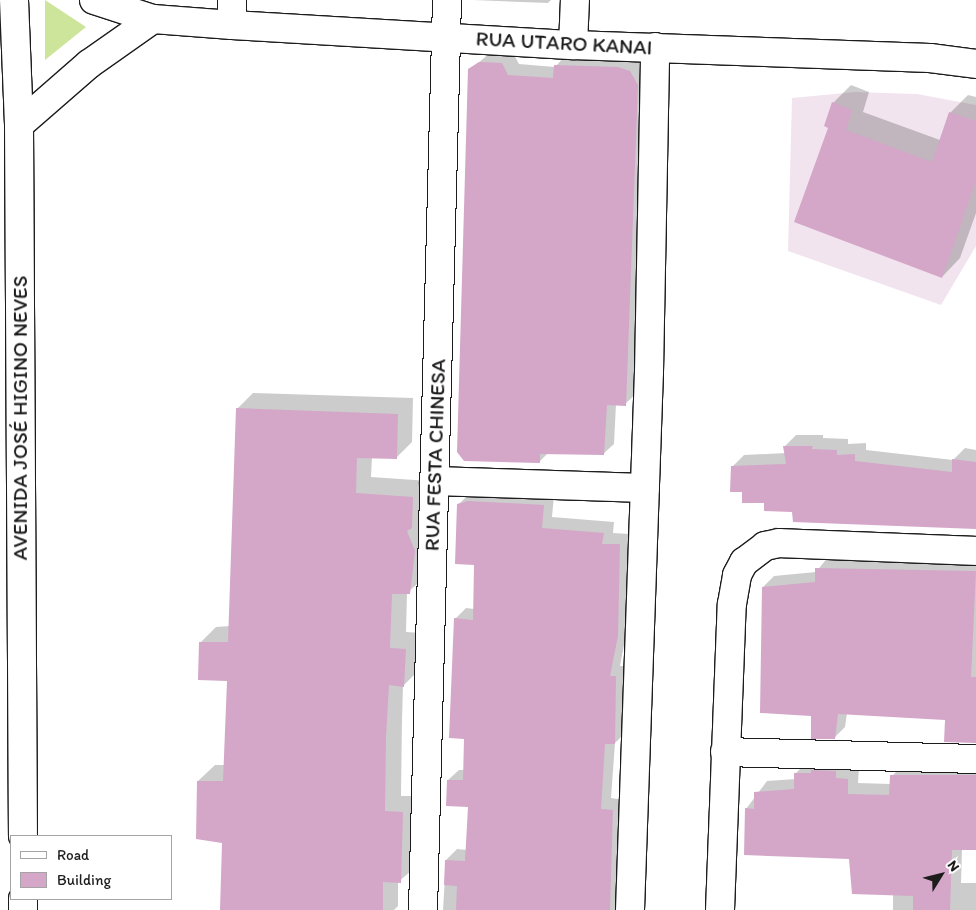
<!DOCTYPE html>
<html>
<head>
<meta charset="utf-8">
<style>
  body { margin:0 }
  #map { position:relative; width:976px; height:910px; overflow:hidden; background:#fff; font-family:Itim,sans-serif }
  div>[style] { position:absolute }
  .built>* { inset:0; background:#f2e4ee }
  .green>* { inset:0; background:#cde59b }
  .shadow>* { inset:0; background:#0003 }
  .building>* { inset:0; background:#d4a6c8 }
  .roads { filter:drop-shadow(1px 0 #1c1c1c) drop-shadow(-1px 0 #1c1c1c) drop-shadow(0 1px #1c1c1c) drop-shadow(0 -1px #1c1c1c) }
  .minor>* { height:28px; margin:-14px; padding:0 14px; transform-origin:14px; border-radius:14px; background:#fff }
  span { translate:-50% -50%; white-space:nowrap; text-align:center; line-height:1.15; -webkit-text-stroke:4px #fff; paint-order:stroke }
  .street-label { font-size:21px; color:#1c1c1c }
  .legend { position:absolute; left:10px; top:835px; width:162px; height:65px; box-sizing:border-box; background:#fff; border:1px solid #a4a4a4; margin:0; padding:6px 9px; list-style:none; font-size:15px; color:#1c1c1c }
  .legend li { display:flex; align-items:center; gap:10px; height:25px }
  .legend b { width:25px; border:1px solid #a4a4a4 }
  .north { position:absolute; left:916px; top:850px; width:50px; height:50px; -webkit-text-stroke:4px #fff; paint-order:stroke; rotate:54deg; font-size:14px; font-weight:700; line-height:20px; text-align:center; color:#1c1c1c }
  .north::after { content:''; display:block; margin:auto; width:18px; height:22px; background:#1c1c1c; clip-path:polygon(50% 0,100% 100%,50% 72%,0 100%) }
</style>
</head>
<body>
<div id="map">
  <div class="built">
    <i style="clip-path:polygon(855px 92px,917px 94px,976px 105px,976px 246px,941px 305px,788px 251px,792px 98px)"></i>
  </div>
  <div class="green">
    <i style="clip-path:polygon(45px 0,86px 27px,45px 60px)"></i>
  </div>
  <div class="shadow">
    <i style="clip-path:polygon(473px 0,551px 0,548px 3px)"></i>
    <i style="clip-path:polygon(491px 52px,513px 53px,519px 64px,555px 67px,566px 55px,640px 61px,648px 74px,636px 394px,625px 404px,616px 404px,614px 444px,603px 454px,548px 453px,539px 462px,470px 70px)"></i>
    <i style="clip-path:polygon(851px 85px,869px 92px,863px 112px,940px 140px,950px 113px,968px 95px,976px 97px,976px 213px,960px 258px,942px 277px,830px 127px,833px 103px)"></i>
    <i style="clip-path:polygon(253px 393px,413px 398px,412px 442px,396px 458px,372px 457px,371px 477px,429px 481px,425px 577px,407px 593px,406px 632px,422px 633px,420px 669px,403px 686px,402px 720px,401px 796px,419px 796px,417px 866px,398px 882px,398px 906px,394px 910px,221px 910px,223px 842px,198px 781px,215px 765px,225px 765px,228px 680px,200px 643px,216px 627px,230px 626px,237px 409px)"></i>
    <i style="clip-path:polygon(796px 435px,823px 435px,823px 438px,848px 439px,848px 444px,866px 443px,866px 450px,953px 460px,965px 448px,976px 450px,976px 527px,794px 511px,744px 491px,732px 467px,744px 455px,786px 453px,785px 446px)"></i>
    <i style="clip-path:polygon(469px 494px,554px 495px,552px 517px,614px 522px,613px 533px,630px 534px,628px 624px,620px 666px,627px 666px,626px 732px,615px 743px,611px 798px,624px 800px,619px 910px,443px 910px,446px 860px,457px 849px,467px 850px,469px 805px,448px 780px,459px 770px,464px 770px,465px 737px,455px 619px,466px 608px,474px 609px,475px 564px,458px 505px)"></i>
    <i style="clip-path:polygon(828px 557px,976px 561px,976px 742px,946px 719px,847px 713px,845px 727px,834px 738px,813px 715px,763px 587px,774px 576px,816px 572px)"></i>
    <i style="clip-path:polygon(807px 762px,859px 768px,858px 783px,891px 784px,892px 776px,903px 765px,976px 764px,976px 849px,962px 849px,961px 883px,976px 883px,976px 910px,893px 910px,893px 894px,850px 858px,746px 809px,767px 781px,796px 779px,796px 773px)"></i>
  </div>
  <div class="building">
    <i style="clip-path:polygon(479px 62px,502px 63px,508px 75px,553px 78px,554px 65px,618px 67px,630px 71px,638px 85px,626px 406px,607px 405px,604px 455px,540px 454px,540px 463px,464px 461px,457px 452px,468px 69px)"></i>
    <i style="clip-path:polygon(832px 102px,852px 110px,846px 130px,932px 162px,949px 112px,976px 121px,976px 181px,942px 278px,794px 222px,828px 128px,824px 126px)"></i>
    <i style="clip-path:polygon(236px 408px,398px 414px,397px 459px,357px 458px,356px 493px,413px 497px,412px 528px,407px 531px,415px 551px,410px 594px,392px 594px,390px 648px,406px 649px,404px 687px,389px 685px,386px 737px,385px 811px,403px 812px,401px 883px,383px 882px,383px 910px,220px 910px,222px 843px,196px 839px,197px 781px,223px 781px,227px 681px,198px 680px,199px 642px,228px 642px)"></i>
    <i style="clip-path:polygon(783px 446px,813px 446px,812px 449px,837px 450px,837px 455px,855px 454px,855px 461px,952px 472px,952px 459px,976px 462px,976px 529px,793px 522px,792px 512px,764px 511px,764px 503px,742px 503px,742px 492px,730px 492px,731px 466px,786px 464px)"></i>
    <i style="clip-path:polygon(468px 501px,544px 505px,542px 528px,604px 533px,602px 544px,620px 544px,618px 636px,610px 676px,616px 676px,615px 744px,605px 744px,601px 809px,613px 810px,610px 910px,456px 910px,457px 886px,444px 885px,445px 860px,465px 861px,468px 807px,446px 806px,447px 780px,463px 780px,464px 739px,449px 738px,454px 618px,473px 620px,474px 565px,455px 564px,457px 504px)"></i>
    <i style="clip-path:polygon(815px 568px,976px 571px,971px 677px,976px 677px,976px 743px,944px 742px,945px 720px,838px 714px,835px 739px,811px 739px,811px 716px,760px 713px,762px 587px,815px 582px)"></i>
    <i style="clip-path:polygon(811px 770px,836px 771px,836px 778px,848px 779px,848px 794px,889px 795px,890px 775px,976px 775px,976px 850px,952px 850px,950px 910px,913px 910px,913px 896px,852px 894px,849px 859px,744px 855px,745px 808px,754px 809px,754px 792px,794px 789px,794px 773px,811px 773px)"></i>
  </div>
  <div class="roads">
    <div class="minor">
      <i style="left:14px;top:0;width:125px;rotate:87.7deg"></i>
      <i style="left:19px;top:125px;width:711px;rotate:89.68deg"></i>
      <i style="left:94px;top:0;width:62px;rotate:17.9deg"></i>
      <i style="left:153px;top:19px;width:79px;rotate:4.3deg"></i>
      <i style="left:232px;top:25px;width:342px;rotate:3.4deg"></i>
      <i style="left:573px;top:45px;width:357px;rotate:2.1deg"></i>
      <i style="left:930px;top:58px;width:46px;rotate:7.4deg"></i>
      <i style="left:232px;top:0;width:25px;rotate:90deg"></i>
      <i style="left:573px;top:45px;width:45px;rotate:-87.5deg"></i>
      <i style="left:19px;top:125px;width:93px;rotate:-41.1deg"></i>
      <i style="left:89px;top:64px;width:78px;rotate:-35.1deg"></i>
      <i style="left:434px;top:481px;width:211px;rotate:1.9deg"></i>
      <i style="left:725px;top:752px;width:251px;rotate:1.6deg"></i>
      <i style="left:23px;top:899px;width:11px;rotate:90deg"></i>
      <i style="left:423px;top:910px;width:910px;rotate:-88.49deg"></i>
      <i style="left:630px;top:910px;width:538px;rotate:-87.98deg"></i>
      <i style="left:649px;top:372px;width:325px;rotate:-88.9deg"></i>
      <i style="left:720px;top:910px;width:306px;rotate:-87.8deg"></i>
      <i style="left:732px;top:604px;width:29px;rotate:-80deg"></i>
      <i style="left:737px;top:575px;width:15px;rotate:-62deg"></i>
      <i style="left:744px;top:562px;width:26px;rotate:-37deg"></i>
      <i style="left:765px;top:546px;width:14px;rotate:-12deg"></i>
      <i style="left:779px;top:543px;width:197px;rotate:2.3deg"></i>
    </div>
  </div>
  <div class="street-label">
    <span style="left:564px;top:43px;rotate:3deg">RUA UTARO KANAI</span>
    <span style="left:20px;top:418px;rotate:-90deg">AVENIDA JOSÉ HIGINO NEVES</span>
    <span style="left:435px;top:455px;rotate:-88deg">RUA FESTA CHINESA</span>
  </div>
  <ul class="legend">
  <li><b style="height:6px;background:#fff"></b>Road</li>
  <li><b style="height:14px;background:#d4a6c8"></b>Building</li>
  </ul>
  <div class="north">N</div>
</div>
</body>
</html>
